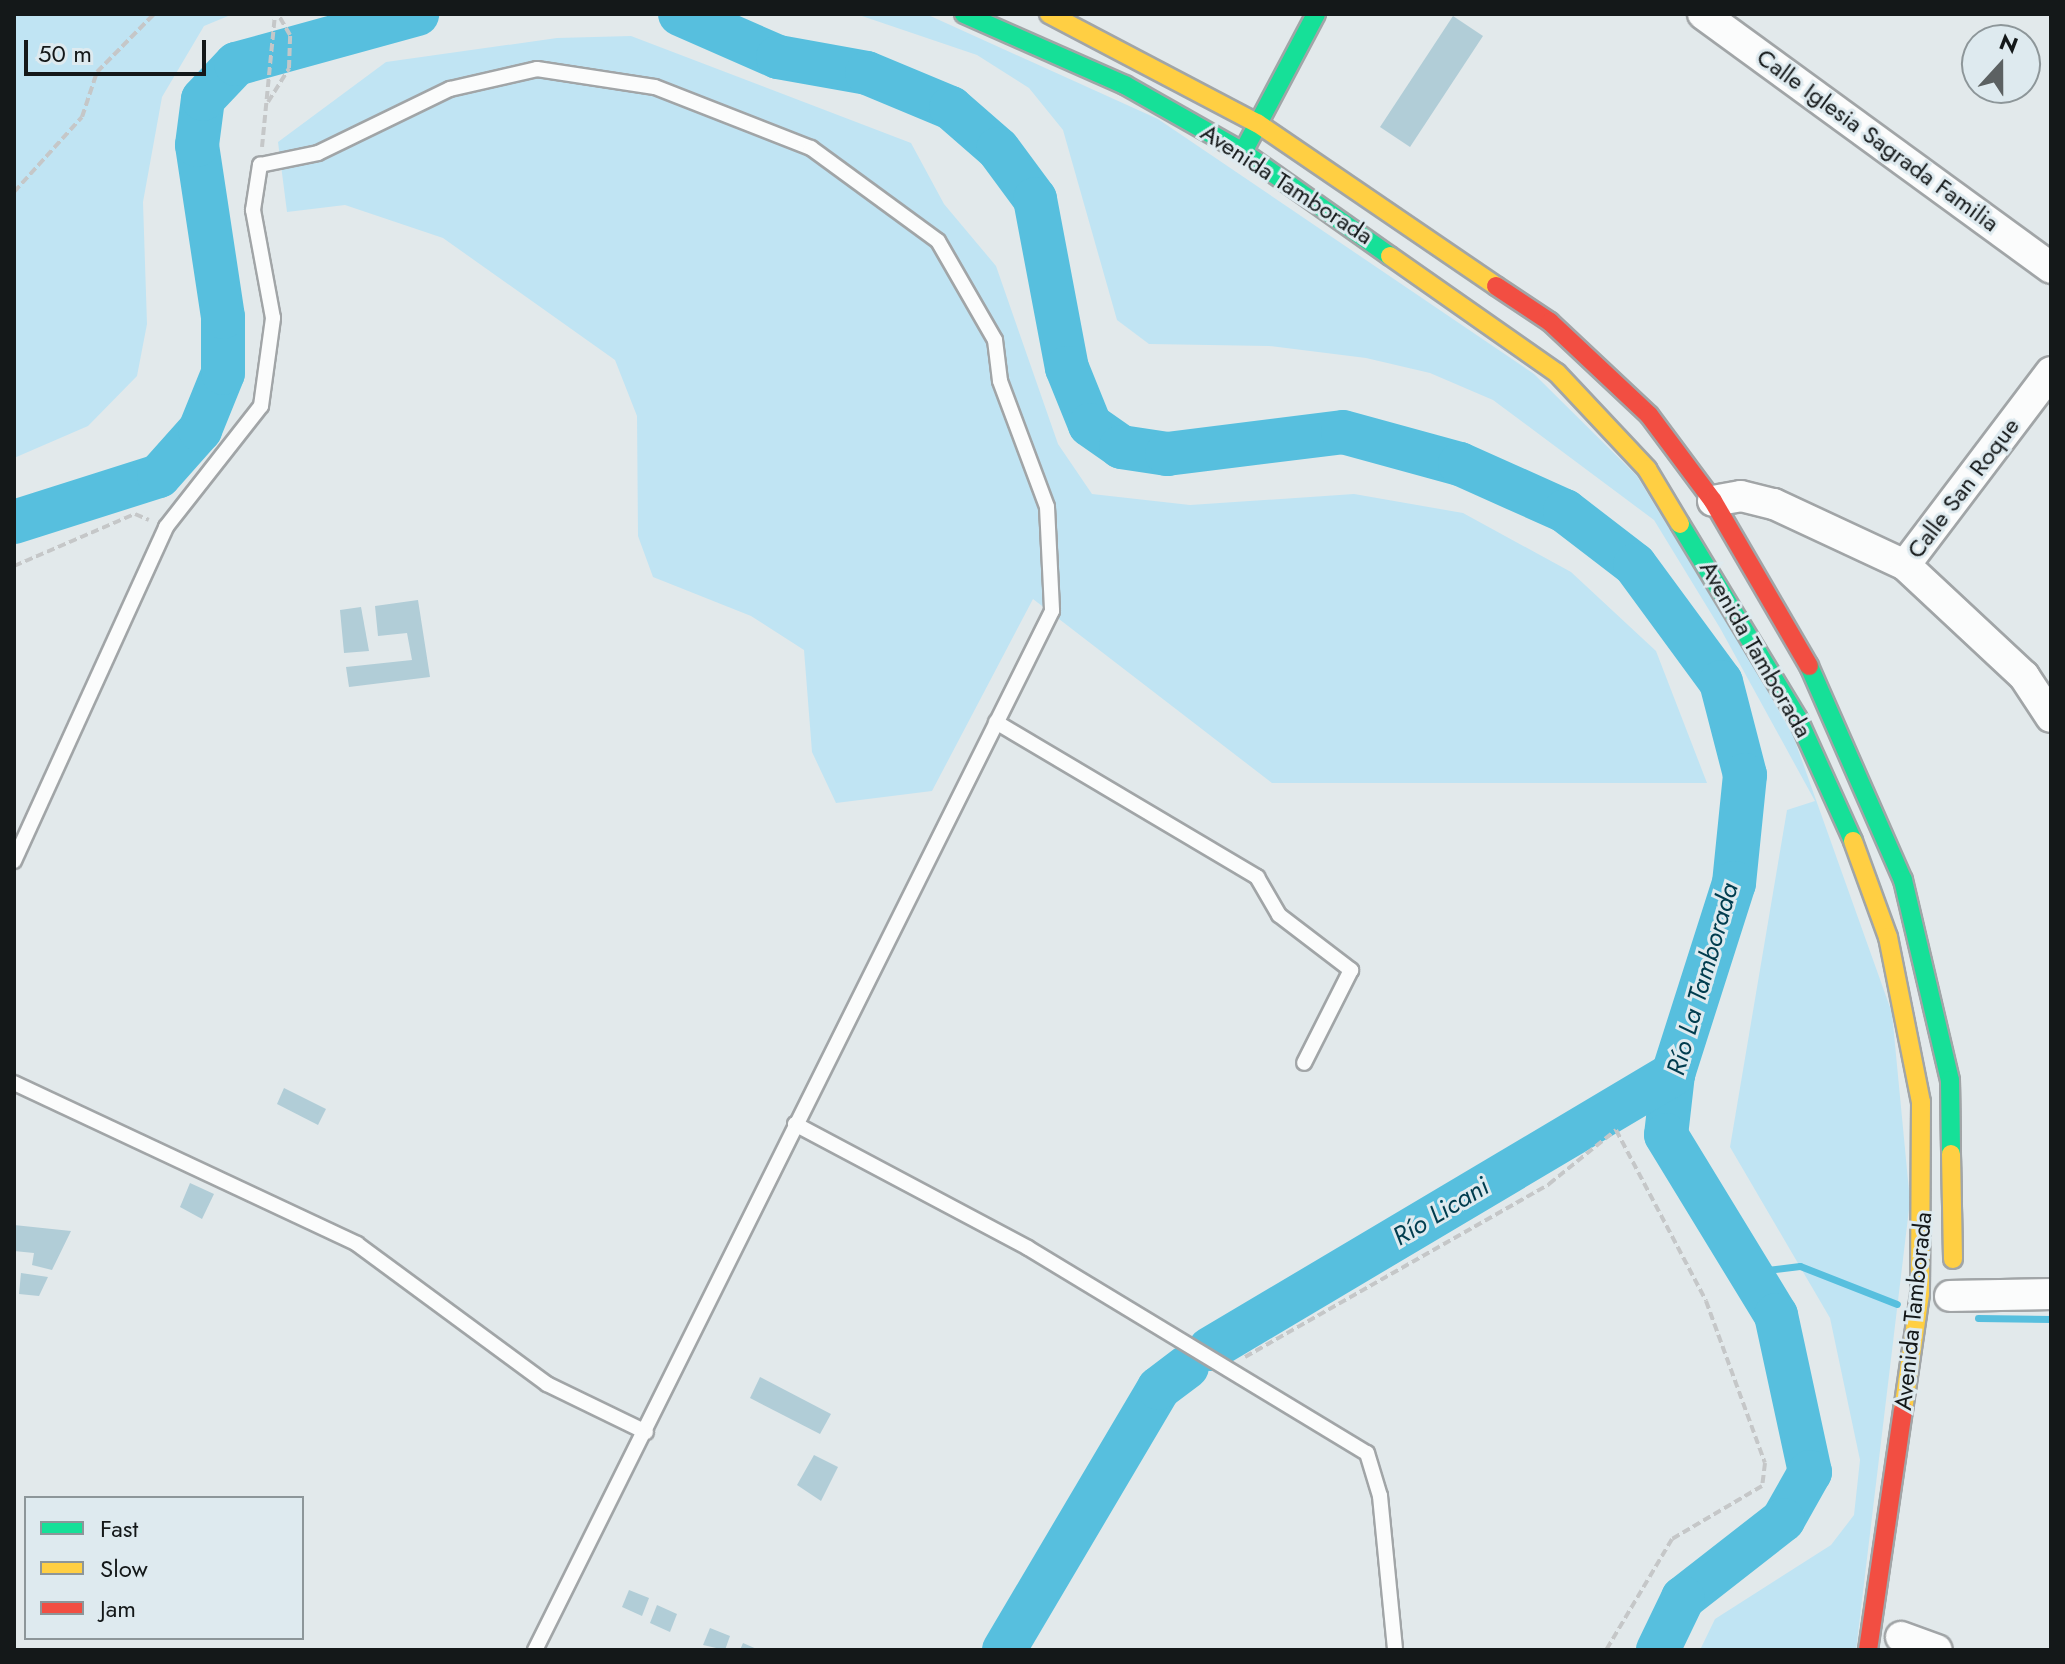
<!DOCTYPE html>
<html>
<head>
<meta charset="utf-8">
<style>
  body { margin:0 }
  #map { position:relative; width:2065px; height:1664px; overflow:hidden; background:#e2e9eb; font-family:Jost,sans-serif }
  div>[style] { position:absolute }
  .green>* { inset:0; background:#c0e4f3 }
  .stream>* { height:7px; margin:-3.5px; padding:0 3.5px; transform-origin:3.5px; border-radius:3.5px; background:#57bfde }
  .river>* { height:44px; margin:-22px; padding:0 22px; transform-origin:22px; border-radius:22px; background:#57bfde }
  .building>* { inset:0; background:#b1cdd7 }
  .path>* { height:4px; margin-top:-2px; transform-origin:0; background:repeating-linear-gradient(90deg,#c5c7c8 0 8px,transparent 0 12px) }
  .roads { filter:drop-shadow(2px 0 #a1a5a7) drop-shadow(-2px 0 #a1a5a7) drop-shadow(0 2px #a1a5a7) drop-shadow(0 -2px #a1a5a7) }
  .lane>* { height:14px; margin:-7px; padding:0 7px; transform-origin:7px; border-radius:7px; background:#fbfcfc }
  .street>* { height:30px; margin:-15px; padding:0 15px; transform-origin:15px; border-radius:15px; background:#fbfcfc }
  .fast>* { height:18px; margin:-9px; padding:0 9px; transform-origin:9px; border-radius:9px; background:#16e098 }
  .slow>* { height:18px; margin:-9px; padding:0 9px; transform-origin:9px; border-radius:9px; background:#ffcf43 }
  .jam>* { height:18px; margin:-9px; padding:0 9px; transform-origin:9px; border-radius:9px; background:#f24e42 }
  span { translate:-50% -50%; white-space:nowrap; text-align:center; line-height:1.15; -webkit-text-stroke:6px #deeaef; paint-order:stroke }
  .street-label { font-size:24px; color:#141819 }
  .water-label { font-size:26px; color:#003c4e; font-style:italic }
  .frame { position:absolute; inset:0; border:16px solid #141819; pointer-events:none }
  .legend { position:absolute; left:24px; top:1496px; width:280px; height:144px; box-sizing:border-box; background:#deeaef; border:2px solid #8d9699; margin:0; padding:10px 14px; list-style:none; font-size:24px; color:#141819 }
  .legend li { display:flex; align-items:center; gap:16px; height:40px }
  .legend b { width:40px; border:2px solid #8d9699 }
  .north { position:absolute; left:1961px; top:24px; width:80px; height:80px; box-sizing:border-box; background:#deeaef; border:2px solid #8d9699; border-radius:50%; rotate:21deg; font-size:22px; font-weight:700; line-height:32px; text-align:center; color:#141819 }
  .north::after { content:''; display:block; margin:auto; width:28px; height:36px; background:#5c6162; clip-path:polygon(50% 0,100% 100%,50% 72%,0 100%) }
  .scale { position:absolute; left:24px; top:40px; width:182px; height:36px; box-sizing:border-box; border:4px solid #141819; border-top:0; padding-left:10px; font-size:24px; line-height:28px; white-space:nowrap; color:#141819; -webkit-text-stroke:6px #deeaef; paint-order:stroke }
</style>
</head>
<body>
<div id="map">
  <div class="green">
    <i style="clip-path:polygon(14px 14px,233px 14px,204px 26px,162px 97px,143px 202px,147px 324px,137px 376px,88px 426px,14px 458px)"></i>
    <i style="clip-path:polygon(856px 14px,926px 14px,1158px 119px,1534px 374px,1637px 476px,1790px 727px,1892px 1013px,1910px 1201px,1856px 1650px,1700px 1650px,1715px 1619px,1831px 1545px,1854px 1515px,1860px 1460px,1830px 1318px,1730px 1147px,1787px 810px,1815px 801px,1720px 628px,1654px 520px,1493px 400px,1430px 373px,1366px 358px,1269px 346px,1149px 344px,1117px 320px,1063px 130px,1029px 88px,977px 55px)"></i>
    <i style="clip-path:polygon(631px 36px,911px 143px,944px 204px,996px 266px,1058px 444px,1092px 494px,1190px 505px,1354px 494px,1463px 513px,1571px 572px,1656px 651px,1707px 783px,1272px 783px,1033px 599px,932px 791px,836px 803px,812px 752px,804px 650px,751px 616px,653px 577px,638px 536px,637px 416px,615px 360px,443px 238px,345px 205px,287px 212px,278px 142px,386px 62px,557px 38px)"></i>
  </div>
  <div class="stream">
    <i style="left:1750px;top:1272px;width:50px;rotate:-6.8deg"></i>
    <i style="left:1800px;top:1266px;width:104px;rotate:21.4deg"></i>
    <i style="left:1978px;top:1318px;width:73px;rotate:0.8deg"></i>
  </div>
  <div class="river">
    <i style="left:680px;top:14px;width:107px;rotate:23.7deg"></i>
    <i style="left:778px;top:57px;width:90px;rotate:10.2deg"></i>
    <i style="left:867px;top:73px;width:91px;rotate:22.6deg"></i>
    <i style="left:951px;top:108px;width:62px;rotate:41.1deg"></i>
    <i style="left:998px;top:149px;width:62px;rotate:53.5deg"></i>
    <i style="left:1035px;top:199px;width:172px;rotate:79.3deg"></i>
    <i style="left:1067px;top:368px;width:61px;rotate:68deg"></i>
    <i style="left:1090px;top:425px;width:38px;rotate:35deg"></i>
    <i style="left:1121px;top:447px;width:47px;rotate:8.7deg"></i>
    <i style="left:1167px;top:454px;width:177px;rotate:-7.1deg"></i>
    <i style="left:1343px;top:432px;width:121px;rotate:15.3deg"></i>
    <i style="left:1460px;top:464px;width:115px;rotate:24.1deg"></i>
    <i style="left:1565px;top:511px;width:88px;rotate:37.6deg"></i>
    <i style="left:1635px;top:565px;width:145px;rotate:53.7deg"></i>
    <i style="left:1721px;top:682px;width:96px;rotate:75.5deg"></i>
    <i style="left:1745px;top:775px;width:109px;rotate:95.8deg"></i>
    <i style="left:1734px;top:883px;width:201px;rotate:107.7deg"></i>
    <i style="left:1673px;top:1074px;width:61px;rotate:96.5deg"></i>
    <i style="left:1666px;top:1135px;width:211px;rotate:58.6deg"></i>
    <i style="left:1776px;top:1315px;width:161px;rotate:77.8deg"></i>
    <i style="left:1810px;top:1472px;width:55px;rotate:119.4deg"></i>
    <i style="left:1783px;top:1520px;width:127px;rotate:142deg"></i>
    <i style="left:1683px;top:1598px;width:58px;rotate:115.7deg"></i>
    <i style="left:14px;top:522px;width:152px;rotate:-17.6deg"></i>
    <i style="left:159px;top:476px;width:62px;rotate:-48.3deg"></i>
    <i style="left:200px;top:430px;width:61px;rotate:-68deg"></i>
    <i style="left:223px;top:373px;width:56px;rotate:-90deg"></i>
    <i style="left:223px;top:317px;width:174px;rotate:-98.6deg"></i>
    <i style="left:197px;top:145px;width:46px;rotate:-82.6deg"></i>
    <i style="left:203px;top:99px;width:48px;rotate:-46.7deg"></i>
    <i style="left:236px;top:64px;width:188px;rotate:-15.4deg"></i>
    <i style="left:1210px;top:1349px;width:539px;rotate:-30.71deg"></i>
    <i style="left:1004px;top:1650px;width:304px;rotate:-59.4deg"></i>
    <i style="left:1159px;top:1388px;width:35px;rotate:-37deg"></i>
  </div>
  <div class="building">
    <i style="clip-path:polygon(1453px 16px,1483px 36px,1410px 147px,1380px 127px)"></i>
    <i style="clip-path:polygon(418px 600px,430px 677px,349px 687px,346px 667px,412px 660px,407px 633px,378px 636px,375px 606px)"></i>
    <i style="clip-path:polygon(361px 607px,369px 651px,344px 653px,340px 610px)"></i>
    <i style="clip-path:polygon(284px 1088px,326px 1109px,318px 1125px,277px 1104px)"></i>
    <i style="clip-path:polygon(190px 1183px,214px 1194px,202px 1219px,180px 1207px)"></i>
    <i style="clip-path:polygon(14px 1225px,71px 1231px,52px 1270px,32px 1265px,34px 1253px,14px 1251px)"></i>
    <i style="clip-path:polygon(21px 1273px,48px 1277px,39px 1296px,19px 1294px)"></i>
    <i style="clip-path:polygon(760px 1377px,831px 1414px,820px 1434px,750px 1398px)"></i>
    <i style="clip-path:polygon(814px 1455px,838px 1467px,821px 1501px,797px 1485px)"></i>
    <i style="clip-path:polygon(629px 1590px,649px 1598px,642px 1616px,622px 1607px)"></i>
    <i style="clip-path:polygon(657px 1605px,677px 1614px,670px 1632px,650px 1623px)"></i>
    <i style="clip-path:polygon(710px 1628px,730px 1636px,725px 1650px,703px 1645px)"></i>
    <i style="clip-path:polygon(743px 1643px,759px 1650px,740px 1650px)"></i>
  </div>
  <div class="path">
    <i style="left:268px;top:102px;width:40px;rotate:-58deg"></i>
    <i style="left:289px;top:68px;width:33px;rotate:-88deg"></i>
    <i style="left:290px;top:35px;width:24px;rotate:-120deg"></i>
    <i style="left:262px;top:147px;width:134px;rotate:-84.4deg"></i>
    <i style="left:14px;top:192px;width:101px;rotate:-47.8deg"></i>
    <i style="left:82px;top:117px;width:47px;rotate:-71.6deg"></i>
    <i style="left:97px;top:72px;width:81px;rotate:-45.5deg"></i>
    <i style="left:14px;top:566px;width:132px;rotate:-23.3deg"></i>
    <i style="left:135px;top:514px;width:15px;rotate:23deg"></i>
    <i style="left:1245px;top:1357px;width:350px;rotate:-29.6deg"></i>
    <i style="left:1549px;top:1184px;width:86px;rotate:-38.9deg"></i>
    <i style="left:1616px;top:1130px;width:193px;rotate:62.2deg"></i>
    <i style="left:1706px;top:1301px;width:172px;rotate:70deg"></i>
    <i style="left:1765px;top:1463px;width:23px;rotate:97deg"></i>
    <i style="left:1762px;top:1486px;width:104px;rotate:149.5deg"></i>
    <i style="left:1672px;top:1539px;width:129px;rotate:120.7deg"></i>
  </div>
  <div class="roads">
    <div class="lane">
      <i style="left:996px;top:722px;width:304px;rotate:30.7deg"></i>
      <i style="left:1257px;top:877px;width:44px;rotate:59.9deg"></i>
      <i style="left:1279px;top:915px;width:91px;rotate:37.4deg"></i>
      <i style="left:1351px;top:970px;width:104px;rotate:116.8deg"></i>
      <i style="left:14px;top:861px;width:367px;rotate:-65.5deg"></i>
      <i style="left:166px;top:527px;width:154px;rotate:-51.9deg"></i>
      <i style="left:261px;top:406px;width:89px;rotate:-82.2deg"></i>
      <i style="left:273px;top:318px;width:110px;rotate:-100.5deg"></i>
      <i style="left:253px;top:210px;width:46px;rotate:-81.2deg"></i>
      <i style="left:260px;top:165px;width:59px;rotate:-11.7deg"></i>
      <i style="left:318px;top:153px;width:147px;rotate:-25.9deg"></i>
      <i style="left:450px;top:89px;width:89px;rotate:-12.9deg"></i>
      <i style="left:537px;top:69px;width:119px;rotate:8.7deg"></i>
      <i style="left:655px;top:87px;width:168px;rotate:21.4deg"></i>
      <i style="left:811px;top:148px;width:157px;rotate:36.2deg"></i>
      <i style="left:938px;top:241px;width:114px;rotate:60.1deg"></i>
      <i style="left:995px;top:340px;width:41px;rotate:83deg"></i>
      <i style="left:1000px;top:381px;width:134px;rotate:69.5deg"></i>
      <i style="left:1047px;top:507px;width:104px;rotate:87.2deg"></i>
      <i style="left:1052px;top:611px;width:1161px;rotate:116.45deg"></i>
      <i style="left:14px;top:1083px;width:379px;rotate:25.1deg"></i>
      <i style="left:357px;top:1244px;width:236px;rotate:36.4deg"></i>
      <i style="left:547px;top:1384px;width:110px;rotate:25.9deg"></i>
      <i style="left:795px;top:1124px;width:264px;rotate:28deg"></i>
      <i style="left:1028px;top:1248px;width:396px;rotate:31.2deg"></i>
      <i style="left:1367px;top:1453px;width:45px;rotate:73.2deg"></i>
      <i style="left:1380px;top:1496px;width:155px;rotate:84.4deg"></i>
    </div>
    <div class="street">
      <i style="left:1703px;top:14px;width:431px;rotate:36.1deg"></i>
      <i style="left:1713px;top:501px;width:28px;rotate:-10deg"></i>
      <i style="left:1741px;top:496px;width:34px;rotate:14deg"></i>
      <i style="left:1774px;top:504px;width:145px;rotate:25deg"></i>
      <i style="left:1905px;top:565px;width:163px;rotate:43deg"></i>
      <i style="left:2024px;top:676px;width:49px;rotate:56.6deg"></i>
      <i style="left:1905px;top:565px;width:242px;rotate:-52.9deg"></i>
      <i style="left:1950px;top:1296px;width:101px;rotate:-1.1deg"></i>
      <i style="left:1901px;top:1637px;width:38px;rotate:20deg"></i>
    </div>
    <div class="fast">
      <i style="left:964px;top:14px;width:176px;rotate:23.8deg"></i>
      <i style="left:1125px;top:85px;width:136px;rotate:29.6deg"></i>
      <i style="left:1243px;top:152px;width:180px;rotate:35.3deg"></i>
      <i style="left:1243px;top:152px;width:156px;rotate:-62.1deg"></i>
      <i style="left:1680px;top:524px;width:228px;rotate:58.8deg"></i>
      <i style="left:1798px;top:719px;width:134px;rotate:65.7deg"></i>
      <i style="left:1809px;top:666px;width:234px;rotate:66.3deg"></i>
      <i style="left:1903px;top:880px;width:205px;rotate:76.8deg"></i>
      <i style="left:1950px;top:1080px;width:74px;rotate:89.2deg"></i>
    </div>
    <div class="slow">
      <i style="left:1049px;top:14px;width:235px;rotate:27.7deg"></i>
      <i style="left:1257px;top:123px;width:289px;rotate:34.3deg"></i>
      <i style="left:1390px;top:256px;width:204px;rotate:35deg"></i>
      <i style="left:1557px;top:373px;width:132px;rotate:46.8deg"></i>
      <i style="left:1647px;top:469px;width:64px;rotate:59deg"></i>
      <i style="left:1853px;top:841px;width:102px;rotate:70deg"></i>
      <i style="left:1888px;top:937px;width:168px;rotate:78.7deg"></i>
      <i style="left:1921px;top:1102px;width:192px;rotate:90.3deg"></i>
      <i style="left:1920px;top:1294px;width:117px;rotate:98.3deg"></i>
      <i style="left:1951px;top:1154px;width:105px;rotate:88.9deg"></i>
    </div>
    <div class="jam">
      <i style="left:1496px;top:286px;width:65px;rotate:33.7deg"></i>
      <i style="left:1550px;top:322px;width:136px;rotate:43.2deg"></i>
      <i style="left:1649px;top:415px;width:107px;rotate:53.3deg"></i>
      <i style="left:1713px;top:501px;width:191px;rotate:59.8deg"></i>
      <i style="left:1868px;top:1650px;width:243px;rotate:-81.7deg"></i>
    </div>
  </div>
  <div class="street-label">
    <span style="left:1878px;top:140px;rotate:36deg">Calle Iglesia Sagrada Familia</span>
    <span style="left:1287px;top:184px;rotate:33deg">Avenida Tamborada</span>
    <span style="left:1963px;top:488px;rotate:-53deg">Calle San Roque</span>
    <span style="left:1756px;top:649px;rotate:60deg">Avenida Tamborada</span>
    <span style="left:1913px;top:1311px;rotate:-84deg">Avenida Tamborada</span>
  </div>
  <div class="water-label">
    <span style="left:1703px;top:979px;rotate:-74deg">Río La Tamborada</span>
    <span style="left:1441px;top:1212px;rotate:-31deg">Río Licani</span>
  </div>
  <div class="frame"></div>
  <ul class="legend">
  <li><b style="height:10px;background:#16e098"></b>Fast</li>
  <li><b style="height:10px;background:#ffcf43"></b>Slow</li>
  <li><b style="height:10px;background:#f24e42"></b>Jam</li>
  </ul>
  <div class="north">N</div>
  <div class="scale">50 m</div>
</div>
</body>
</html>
